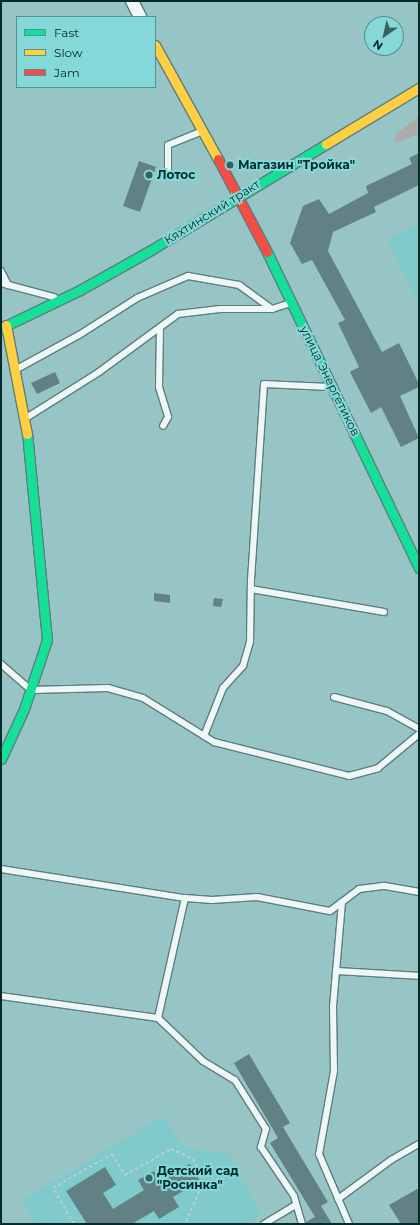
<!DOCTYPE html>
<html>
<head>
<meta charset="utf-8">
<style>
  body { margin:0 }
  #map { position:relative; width:420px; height:1225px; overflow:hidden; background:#97c5c5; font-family:Montserrat,sans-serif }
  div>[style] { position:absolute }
  .built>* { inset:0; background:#80cacb }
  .green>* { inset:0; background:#adaaaa }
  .building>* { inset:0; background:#618184 }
  .path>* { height:2px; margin-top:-1px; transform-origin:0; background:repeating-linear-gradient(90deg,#bfcece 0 3px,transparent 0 6px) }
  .roads { filter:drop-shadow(1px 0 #5c7e7e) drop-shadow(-1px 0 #5c7e7e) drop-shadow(0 1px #5c7e7e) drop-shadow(0 -1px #5c7e7e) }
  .lane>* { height:6px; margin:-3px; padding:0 3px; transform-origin:3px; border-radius:3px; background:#eff6f6 }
  .street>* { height:12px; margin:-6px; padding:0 6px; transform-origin:6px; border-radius:6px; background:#eff6f6 }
  .fast>* { height:9px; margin:-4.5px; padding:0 4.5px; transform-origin:4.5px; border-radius:4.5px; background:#16e098 }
  .slow>* { height:9px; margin:-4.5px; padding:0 4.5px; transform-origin:4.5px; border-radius:4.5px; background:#ffcf43 }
  .jam>* { height:9px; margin:-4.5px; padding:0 4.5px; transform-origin:4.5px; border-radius:4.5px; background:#f24e42 }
  .dots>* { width:11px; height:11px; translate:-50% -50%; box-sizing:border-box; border:2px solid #84d8d8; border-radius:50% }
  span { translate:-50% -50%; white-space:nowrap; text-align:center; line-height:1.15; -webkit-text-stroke:4px #84d8d8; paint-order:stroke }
  .poi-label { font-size:12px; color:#042a2a; font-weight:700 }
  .left { translate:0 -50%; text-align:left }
  .street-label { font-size:12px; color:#042a2a }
  .frame { position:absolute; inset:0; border:2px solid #042a2a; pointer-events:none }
  .legend { position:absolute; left:16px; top:16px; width:140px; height:72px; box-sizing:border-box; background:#84d8d8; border:1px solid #519292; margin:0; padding:5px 7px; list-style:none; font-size:12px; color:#042a2a }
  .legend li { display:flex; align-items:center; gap:8px; height:20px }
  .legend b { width:20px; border:1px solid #519292 }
  .north { position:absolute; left:364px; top:16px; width:40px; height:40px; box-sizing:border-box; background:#84d8d8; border:1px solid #519292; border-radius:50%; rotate:214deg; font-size:11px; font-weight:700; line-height:16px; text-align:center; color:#042a2a }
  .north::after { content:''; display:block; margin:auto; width:14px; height:18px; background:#376060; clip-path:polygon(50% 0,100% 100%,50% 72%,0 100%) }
</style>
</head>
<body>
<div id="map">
  <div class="built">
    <i style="clip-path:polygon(419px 223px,419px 305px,387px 239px)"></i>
    <i style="clip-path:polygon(164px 1116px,183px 1147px,228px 1154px,262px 1214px,246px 1224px,36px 1224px,21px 1200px)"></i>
  </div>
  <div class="green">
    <i style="clip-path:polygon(419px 116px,419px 134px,394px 143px,396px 134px)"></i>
  </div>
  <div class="building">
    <i style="clip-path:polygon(419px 153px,419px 185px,374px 207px,376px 212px,333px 232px,328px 251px,382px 352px,399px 343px,419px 384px,419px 387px,400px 396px,419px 438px,401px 447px,381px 407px,371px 413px,350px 372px,359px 367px,338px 323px,345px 320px,312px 260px,302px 264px,290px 243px,303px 206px,319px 199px,329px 214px,368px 193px,366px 186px,412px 164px,409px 158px)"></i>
    <i style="clip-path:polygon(139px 161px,156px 167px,140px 212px,123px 206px)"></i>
    <i style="clip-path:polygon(55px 372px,60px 383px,37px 394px,31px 383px)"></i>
    <i style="clip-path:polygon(154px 593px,170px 595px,170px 603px,154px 601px)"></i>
    <i style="clip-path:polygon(214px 598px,223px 599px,221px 607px,213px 606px)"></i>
    <i style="clip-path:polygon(249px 1054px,290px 1123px,283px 1127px,328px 1202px,321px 1206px,332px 1224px,306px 1224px,306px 1222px,315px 1217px,270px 1143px,278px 1138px,234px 1063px)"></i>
    <i style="clip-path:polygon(190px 1164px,200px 1181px,173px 1197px,179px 1207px,159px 1219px,154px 1211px,132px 1224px,87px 1224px,66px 1191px,105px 1167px,116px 1185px,103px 1193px,113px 1209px,144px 1190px,138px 1180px,154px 1171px,160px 1180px)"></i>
    <i style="clip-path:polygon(419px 1188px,419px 1224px,401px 1224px,389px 1205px)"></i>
  </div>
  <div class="path">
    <i style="left:74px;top:1224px;width:42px;rotate:-120.3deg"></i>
    <i style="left:53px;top:1188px;width:68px;rotate:-30deg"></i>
    <i style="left:112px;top:1154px;width:25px;rotate:58deg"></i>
    <i style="left:125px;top:1175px;width:53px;rotate:-29.5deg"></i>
    <i style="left:171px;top:1149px;width:24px;rotate:24deg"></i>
    <i style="left:193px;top:1159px;width:24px;rotate:62deg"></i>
    <i style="left:204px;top:1180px;width:48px;rotate:113.4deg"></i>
  </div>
  <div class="roads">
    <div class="lane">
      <i style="left:168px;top:172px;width:27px;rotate:-90deg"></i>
      <i style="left:168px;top:145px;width:37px;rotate:-22deg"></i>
      <i style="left:1px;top:271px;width:16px;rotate:63deg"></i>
      <i style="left:1px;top:283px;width:55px;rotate:14.8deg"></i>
      <i style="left:160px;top:328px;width:59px;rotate:91deg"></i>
      <i style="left:159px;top:387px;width:31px;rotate:73deg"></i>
      <i style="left:168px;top:417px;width:10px;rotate:119deg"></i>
      <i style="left:15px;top:370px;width:73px;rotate:-28.7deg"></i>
      <i style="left:79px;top:335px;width:69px;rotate:-32.5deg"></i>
      <i style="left:137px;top:298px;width:56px;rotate:-23.3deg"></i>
      <i style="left:188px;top:276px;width:52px;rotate:10deg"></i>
      <i style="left:239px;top:285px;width:41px;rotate:36deg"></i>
      <i style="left:272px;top:309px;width:20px;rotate:-18deg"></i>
      <i style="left:26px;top:418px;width:86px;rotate:-32.2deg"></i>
      <i style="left:99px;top:372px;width:98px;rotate:-36.3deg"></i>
      <i style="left:178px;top:314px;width:42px;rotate:-6.8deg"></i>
      <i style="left:220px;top:309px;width:52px"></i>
      <i style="left:251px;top:589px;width:135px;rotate:9.8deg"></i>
      <i style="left:1px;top:664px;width:40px;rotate:41deg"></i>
      <i style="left:31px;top:690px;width:77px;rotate:-1.5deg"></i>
      <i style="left:108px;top:688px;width:36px;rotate:16deg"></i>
      <i style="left:143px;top:698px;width:84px;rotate:31.8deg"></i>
      <i style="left:214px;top:742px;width:139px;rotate:14.1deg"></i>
      <i style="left:349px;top:776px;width:30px;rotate:-15deg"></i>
      <i style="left:378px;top:768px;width:53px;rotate:-39.7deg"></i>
      <i style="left:334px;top:697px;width:55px;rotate:14.8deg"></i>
      <i style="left:387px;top:711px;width:37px;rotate:29deg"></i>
      <i style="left:204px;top:736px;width:52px;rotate:-68.4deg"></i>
      <i style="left:223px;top:688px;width:30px;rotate:-48deg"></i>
      <i style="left:243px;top:666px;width:25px;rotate:-74deg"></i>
      <i style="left:250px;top:642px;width:62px;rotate:-89.1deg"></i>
      <i style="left:251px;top:580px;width:196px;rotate:-86.2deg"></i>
      <i style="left:264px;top:384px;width:65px;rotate:2.6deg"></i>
      <i style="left:1px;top:869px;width:186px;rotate:9deg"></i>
      <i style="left:185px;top:898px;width:27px;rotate:4deg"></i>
      <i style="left:212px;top:900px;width:45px;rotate:-3.8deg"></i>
      <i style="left:257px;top:897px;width:74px;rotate:10.9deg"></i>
      <i style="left:330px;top:911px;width:36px;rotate:-37deg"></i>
      <i style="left:359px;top:889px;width:26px;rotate:-7deg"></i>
      <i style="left:385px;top:886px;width:35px;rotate:10deg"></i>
      <i style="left:185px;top:898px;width:123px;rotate:102.7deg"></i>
      <i style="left:158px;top:1018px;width:62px;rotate:43.7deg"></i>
      <i style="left:203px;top:1061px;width:37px;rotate:31deg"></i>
      <i style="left:235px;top:1080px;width:58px;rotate:57.7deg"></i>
      <i style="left:266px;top:1129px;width:19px;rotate:106deg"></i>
      <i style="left:261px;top:1147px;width:59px;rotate:56deg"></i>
      <i style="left:294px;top:1196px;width:29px;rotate:74deg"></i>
      <i style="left:342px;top:902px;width:105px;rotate:94.9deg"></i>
      <i style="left:333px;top:1007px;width:64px;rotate:89.1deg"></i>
      <i style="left:334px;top:1071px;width:84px;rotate:100.2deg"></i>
      <i style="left:319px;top:1154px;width:76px;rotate:66.8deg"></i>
      <i style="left:336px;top:971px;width:83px;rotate:3.4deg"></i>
      <i style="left:1px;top:996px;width:159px;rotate:8deg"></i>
      <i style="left:338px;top:1199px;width:66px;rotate:-36.3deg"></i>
      <i style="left:391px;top:1160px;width:32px;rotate:-30deg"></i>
      <i style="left:264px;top:1224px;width:37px;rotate:-31deg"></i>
    </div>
    <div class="street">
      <i style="left:132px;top:1px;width:18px;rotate:63deg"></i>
    </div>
    <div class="fast">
      <i style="left:267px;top:252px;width:351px;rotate:64.3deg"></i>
      <i style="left:1px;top:328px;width:88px;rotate:-25.7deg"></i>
      <i style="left:80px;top:290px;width:81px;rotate:-29.4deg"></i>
      <i style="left:151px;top:250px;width:205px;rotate:-31.2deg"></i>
      <i style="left:1px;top:759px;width:55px;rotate:-65.3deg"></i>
      <i style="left:24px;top:709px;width:73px;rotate:-71.6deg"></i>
      <i style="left:47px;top:640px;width:207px;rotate:-95.5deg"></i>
    </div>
    <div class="slow">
      <i style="left:155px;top:45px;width:130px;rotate:61.1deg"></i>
      <i style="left:326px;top:144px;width:109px;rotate:-31.1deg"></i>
      <i style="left:6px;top:325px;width:111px;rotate:79.1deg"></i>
    </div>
    <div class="jam">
      <i style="left:218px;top:159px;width:105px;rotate:62.2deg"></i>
    </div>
  </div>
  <div class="dots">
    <i style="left:230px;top:165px;background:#376060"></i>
    <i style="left:149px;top:175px;background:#376060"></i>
    <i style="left:149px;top:1178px;background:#376060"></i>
  </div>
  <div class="poi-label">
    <span class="left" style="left:238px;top:165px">Магазин "Тройка"</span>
    <span class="left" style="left:157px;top:175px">Лотос</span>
    <span class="left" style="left:157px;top:1178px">Детский сад<br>"Росинка"</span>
  </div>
  <div class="street-label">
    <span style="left:212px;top:212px;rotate:-32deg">Кяхтинский тракт</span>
    <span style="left:330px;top:381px;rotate:64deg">улица Энергетиков</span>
  </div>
  <div class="frame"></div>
  <ul class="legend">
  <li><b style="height:5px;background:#16e098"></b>Fast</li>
  <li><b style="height:5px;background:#ffcf43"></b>Slow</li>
  <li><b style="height:5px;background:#f24e42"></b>Jam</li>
  </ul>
  <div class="north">N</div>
</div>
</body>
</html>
